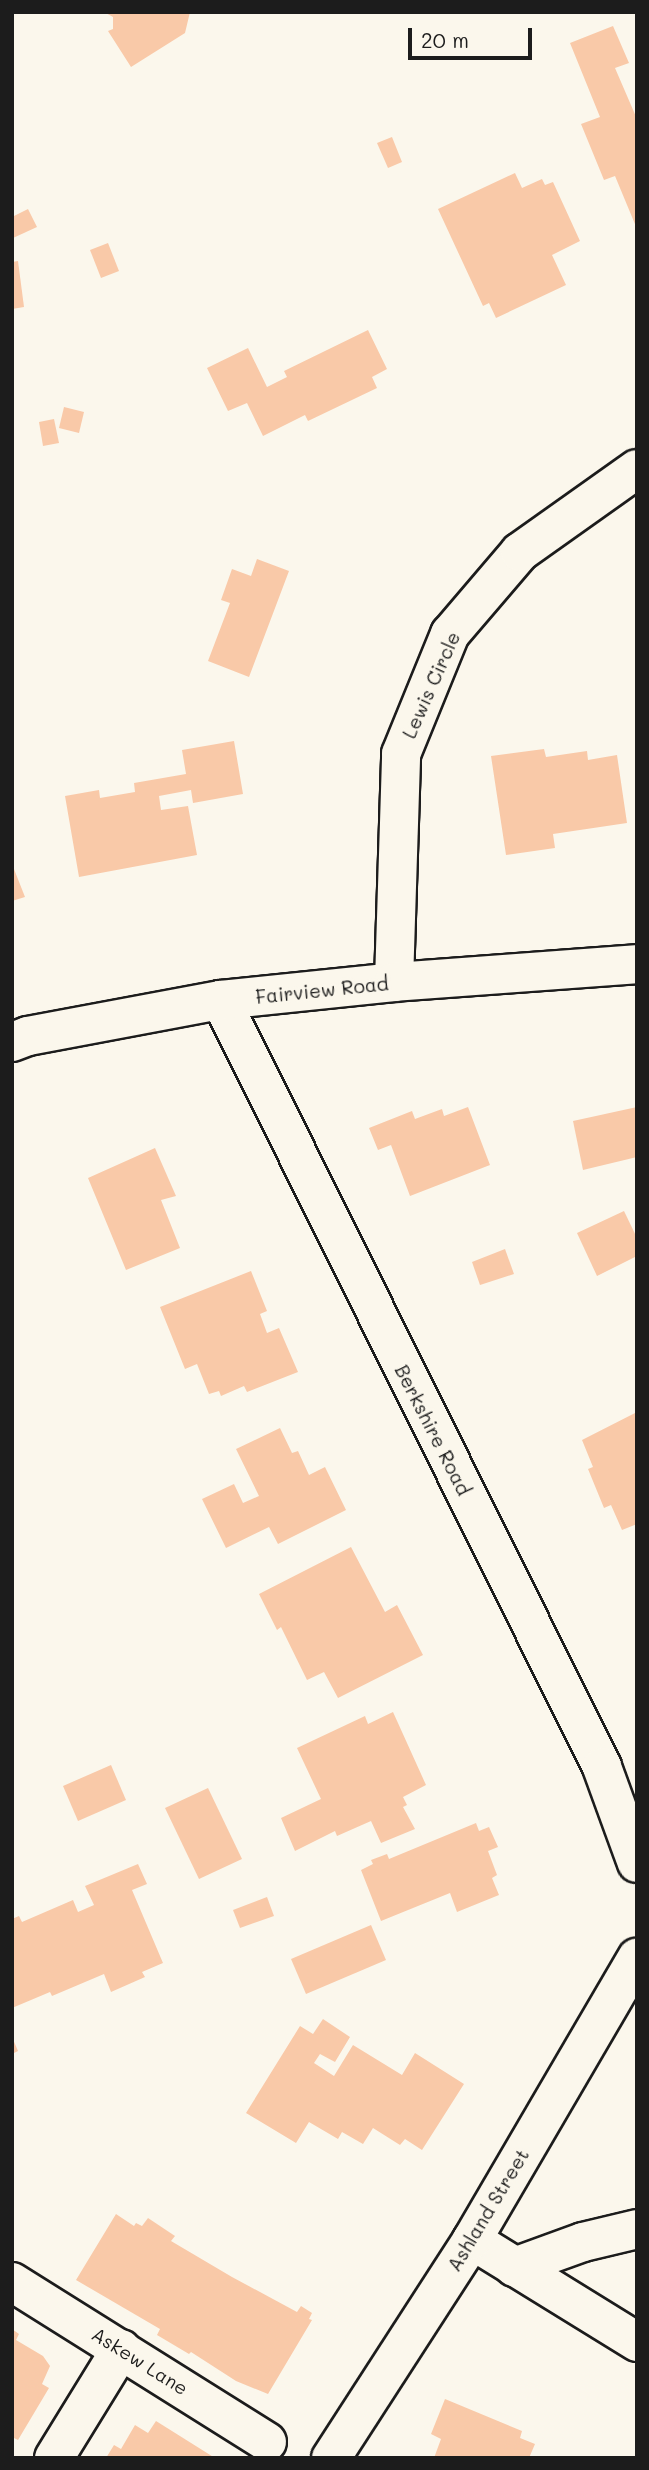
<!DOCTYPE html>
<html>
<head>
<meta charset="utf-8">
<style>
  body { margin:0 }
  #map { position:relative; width:649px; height:2470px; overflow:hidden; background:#fbf7ec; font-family:Mali,sans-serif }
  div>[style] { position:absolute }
  .building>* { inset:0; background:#f9c9a8 }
  .roads { filter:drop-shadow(2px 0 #1c1c1c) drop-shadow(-2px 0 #1c1c1c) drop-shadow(0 2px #1c1c1c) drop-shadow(0 -2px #1c1c1c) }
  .street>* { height:38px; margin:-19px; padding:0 19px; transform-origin:19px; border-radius:19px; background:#fbf7ec }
  .secondary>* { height:38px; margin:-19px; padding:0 19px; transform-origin:19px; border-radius:19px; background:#fbf7ec }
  span { translate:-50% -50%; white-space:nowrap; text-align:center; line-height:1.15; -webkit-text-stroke:6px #fbf7ec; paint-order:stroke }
  .street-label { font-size:19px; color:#1c1c1c }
  .frame { position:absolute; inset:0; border:14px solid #1c1c1c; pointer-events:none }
  .scale { position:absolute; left:408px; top:28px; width:124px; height:32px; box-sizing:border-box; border:4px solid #1c1c1c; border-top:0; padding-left:9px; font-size:21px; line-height:24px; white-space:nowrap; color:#1c1c1c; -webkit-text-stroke:5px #fbf7ec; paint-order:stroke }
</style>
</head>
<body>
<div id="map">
  <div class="building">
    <i style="clip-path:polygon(104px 12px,190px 12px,185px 33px,131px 67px,108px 31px,113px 29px,113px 17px)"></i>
    <i style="clip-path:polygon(613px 26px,629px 63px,615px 68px,637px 119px,637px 229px,615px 176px,604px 180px,581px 124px,600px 117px,570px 43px)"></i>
    <i style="clip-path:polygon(392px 137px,402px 162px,388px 168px,377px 143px)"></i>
    <i style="clip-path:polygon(515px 173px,522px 188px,542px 179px,545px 185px,553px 182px,580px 241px,552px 255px,566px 285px,496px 318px,489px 303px,483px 306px,438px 209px)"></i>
    <i style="clip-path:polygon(28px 209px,37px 227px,13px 238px,12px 217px)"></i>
    <i style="clip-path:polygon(108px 243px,119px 271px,101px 278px,90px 250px)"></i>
    <i style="clip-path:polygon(18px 261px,24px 307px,12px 309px,12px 262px)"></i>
    <i style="clip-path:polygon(368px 330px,387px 369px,372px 377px,377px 388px,308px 421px,305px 415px,263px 436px,247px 403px,228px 411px,207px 368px,248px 348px,267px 387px,287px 377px,284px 371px)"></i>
    <i style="clip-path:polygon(64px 407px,84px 412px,79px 433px,59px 428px)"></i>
    <i style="clip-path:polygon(54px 419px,59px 443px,43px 446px,39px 422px)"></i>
    <i style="clip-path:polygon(257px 559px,289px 571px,249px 677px,208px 661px,230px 603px,221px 600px,232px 569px,251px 576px)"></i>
    <i style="clip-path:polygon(234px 741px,243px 794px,193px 803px,191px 790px,159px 796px,161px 810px,188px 806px,197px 855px,79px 877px,65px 796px,99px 790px,100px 798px,135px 792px,134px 783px,186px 774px,182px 750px)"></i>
    <i style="clip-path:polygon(544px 749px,546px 757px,587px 751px,588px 760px,617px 755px,627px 823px,553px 834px,555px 848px,506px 855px,491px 756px)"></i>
    <i style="clip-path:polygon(12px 864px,25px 897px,12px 901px)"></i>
    <i style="clip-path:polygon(468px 1107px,490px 1165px,410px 1196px,391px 1145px,378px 1150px,369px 1128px,412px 1111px,415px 1119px,442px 1109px,444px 1116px)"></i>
    <i style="clip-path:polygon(637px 1107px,637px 1157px,583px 1170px,573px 1121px)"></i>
    <i style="clip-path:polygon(155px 1148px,176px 1196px,161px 1200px,180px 1248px,126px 1270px,88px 1178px)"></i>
    <i style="clip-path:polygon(624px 1211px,637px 1238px,637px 1256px,597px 1276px,577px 1233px)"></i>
    <i style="clip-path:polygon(505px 1249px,514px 1274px,480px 1285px,472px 1262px)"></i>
    <i style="clip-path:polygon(251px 1271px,267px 1311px,260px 1314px,267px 1333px,279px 1328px,298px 1372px,247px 1392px,244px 1386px,221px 1396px,219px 1391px,209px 1394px,197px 1364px,185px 1369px,160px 1307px)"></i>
    <i style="clip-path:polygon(637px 1412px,637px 1524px,622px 1530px,611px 1505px,604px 1508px,588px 1469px,593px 1467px,582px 1440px)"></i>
    <i style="clip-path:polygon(280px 1428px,292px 1453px,298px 1451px,309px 1475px,325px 1467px,346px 1510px,278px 1544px,269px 1527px,226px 1548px,202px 1499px,234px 1484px,243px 1503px,259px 1496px,236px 1449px)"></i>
    <i style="clip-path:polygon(351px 1547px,385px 1612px,397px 1605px,423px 1655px,338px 1698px,324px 1672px,307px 1680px,281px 1627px,277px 1630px,259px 1594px)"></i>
    <i style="clip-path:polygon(393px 1712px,426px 1785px,403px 1797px,407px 1805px,403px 1807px,415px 1829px,381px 1843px,371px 1821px,337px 1836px,335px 1831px,295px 1851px,281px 1818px,321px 1799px,297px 1748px,365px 1716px,368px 1724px)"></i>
    <i style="clip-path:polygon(111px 1765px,126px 1800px,78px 1821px,63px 1786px)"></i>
    <i style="clip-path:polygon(208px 1788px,242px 1859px,199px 1879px,165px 1808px)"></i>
    <i style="clip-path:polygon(476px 1823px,479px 1831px,489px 1827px,498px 1847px,488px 1851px,497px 1875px,492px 1878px,499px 1895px,457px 1912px,450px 1893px,381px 1921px,361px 1870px,373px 1864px,371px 1860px,387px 1854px,389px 1859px)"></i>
    <i style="clip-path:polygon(138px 1864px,147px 1884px,132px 1890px,163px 1963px,142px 1972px,145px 1977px,111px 1992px,104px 1974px,52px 1996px,50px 1992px,12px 2008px,12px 1919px,19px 1916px,22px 1922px,73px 1900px,78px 1912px,94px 1905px,85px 1886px)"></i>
    <i style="clip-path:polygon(267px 1897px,274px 1916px,240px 1928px,233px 1910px)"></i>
    <i style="clip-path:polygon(371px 1925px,386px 1960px,306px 1994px,291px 1959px)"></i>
    <i style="clip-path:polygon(323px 2019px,350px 2037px,335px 2062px,320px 2054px,314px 2063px,334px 2076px,353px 2045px,402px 2075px,415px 2053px,464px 2084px,422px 2150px,405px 2139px,400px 2145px,373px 2128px,363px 2144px,342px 2132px,338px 2139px,309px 2122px,296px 2143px,246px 2113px,300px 2026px,313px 2034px)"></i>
    <i style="clip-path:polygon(12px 2037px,18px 2051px,12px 2054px)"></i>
    <i style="clip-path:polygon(116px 2214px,134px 2226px,136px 2223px,142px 2226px,148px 2218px,175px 2236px,171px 2241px,232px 2277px,297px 2312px,301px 2306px,312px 2313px,309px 2319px,312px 2320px,268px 2394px,236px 2381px,191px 2352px,189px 2354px,157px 2335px,160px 2329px,76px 2280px)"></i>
    <i style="clip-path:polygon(12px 2329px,19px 2334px,16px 2340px,43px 2356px,50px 2366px,42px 2384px,49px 2388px,18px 2440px,12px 2437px)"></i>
    <i style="clip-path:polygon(445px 2399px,522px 2431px,520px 2438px,535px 2444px,529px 2458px,434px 2458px,441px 2439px,431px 2434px)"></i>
    <i style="clip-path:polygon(156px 2421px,215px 2458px,106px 2458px,114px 2445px,121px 2449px,135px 2425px,148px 2433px)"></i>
  </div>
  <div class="roads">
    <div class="street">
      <i style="left:394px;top:982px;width:228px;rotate:-88.2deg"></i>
      <i style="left:401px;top:754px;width:130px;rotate:-67.8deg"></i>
      <i style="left:450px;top:634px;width:108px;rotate:-49.5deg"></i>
      <i style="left:520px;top:552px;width:143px;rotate:-35.4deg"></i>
      <i style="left:221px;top:1000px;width:856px;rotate:63.58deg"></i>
      <i style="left:602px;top:1767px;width:102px;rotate:70deg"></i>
      <i style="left:472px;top:2240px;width:194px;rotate:31.7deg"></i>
      <i style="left:514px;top:2267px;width:73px;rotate:-19.9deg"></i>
      <i style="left:583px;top:2242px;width:56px;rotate:-13.5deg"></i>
      <i style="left:12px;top:2282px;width:301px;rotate:32.1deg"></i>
      <i style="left:54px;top:2458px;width:128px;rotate:-58.4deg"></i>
      <i style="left:331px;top:2458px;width:260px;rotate:-57.1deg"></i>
      <i style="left:472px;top:2240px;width:327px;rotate:-59.7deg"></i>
    </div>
    <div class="secondary">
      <i style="left:12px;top:1042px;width:17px;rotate:-21deg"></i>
      <i style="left:28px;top:1036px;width:196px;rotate:-10.6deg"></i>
      <i style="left:221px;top:1000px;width:174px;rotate:-5.9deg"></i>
      <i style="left:394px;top:982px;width:244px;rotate:-4.2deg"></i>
    </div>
  </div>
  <div class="street-label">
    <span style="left:431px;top:685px;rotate:-66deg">Lewis Circle</span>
    <span style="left:322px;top:990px;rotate:-6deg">Fairview Road</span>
    <span style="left:433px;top:1430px;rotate:63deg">Berkshire Road</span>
    <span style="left:488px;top:2210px;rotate:-59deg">Ashland Street</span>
    <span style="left:140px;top:2361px;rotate:32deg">Askew Lane</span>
  </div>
  <div class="frame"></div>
  <div class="scale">20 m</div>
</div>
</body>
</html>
